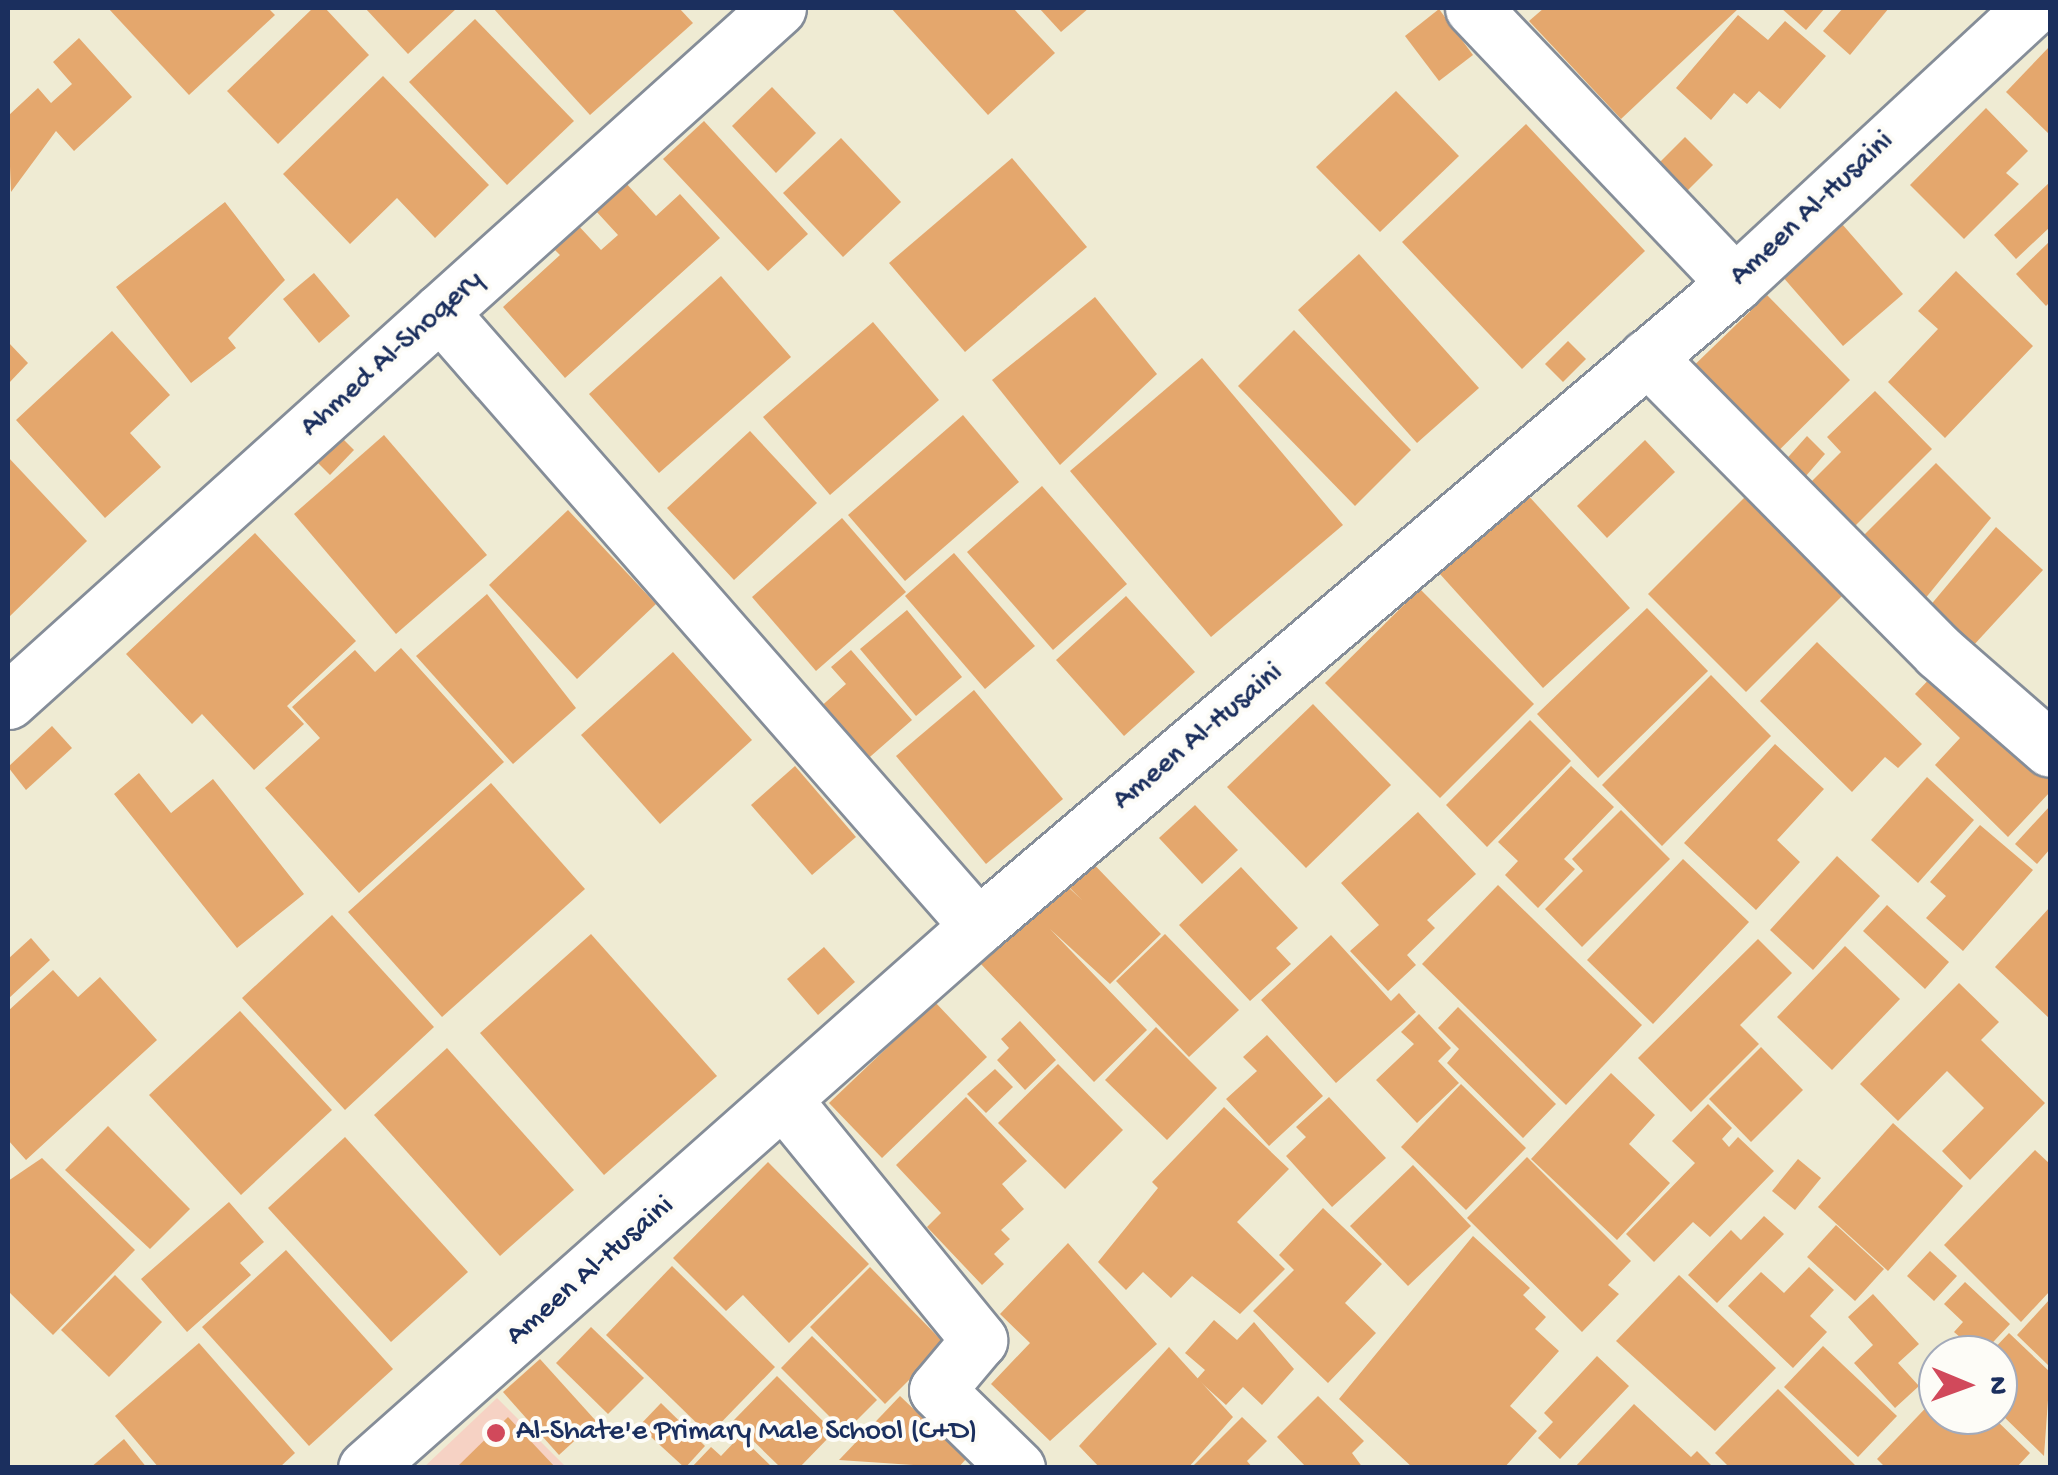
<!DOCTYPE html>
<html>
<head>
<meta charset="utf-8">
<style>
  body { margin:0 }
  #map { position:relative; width:2058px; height:1475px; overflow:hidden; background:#efebd3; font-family:"Gochi Hand",sans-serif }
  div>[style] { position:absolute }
  .built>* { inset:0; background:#f6d2c4 }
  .building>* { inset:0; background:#e4a76d }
  .roads { filter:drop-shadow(2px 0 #858d98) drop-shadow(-2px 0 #858d98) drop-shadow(0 2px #858d98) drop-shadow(0 -2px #858d98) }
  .minor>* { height:55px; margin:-27.5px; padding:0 27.5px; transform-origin:27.5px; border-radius:27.5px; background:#fff }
  .dots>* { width:28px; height:28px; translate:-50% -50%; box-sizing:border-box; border:5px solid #fdfcf7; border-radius:50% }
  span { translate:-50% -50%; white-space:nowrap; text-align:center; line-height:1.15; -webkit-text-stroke:8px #fdfcf7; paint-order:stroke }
  .street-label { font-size:30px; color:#1b2f5e }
  .poi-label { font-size:30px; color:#1b2f5e }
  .left { translate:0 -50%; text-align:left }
  .frame { position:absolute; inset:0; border:10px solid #1b2f5e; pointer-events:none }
  .north { position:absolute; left:1918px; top:1335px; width:100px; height:100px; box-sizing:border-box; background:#fdfcf7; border:2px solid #a3aaba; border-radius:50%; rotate:91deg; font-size:28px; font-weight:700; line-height:40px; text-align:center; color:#1b2f5e }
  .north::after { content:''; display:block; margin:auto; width:35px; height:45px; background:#d1495b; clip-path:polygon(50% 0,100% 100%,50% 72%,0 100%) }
</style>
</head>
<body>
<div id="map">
  <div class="built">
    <i style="clip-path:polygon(497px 1398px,566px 1467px,423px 1468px)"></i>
  </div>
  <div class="building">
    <i style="clip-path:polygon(108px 8px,268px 8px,275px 15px,189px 95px)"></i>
    <i style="clip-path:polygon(313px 8px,325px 8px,369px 55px,278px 144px,227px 91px)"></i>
    <i style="clip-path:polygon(365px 8px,457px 8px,408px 54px)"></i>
    <i style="clip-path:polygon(493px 8px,679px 8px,693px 23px,590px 115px)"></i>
    <i style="clip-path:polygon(891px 8px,1013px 8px,1055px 53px,988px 115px)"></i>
    <i style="clip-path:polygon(1039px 8px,1089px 8px,1061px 32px)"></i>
    <i style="clip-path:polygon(1544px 8px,1739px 8px,1621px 119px,1529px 21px)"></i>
    <i style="clip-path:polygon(1781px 8px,1825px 8px,1806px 30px)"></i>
    <i style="clip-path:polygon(1843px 8px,1889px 8px,1850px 55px,1823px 31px)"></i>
    <i style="clip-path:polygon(1439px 9px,1473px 55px,1439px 81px,1405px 36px)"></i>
    <i style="clip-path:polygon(1738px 15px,1768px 40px,1785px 21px,1826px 56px,1780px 109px,1759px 91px,1747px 104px,1734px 93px,1711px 120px,1676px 88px)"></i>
    <i style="clip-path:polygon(475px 19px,574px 121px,507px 185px,409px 82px)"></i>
    <i style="clip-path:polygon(79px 38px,132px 97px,74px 151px,56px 131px,11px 192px,8px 116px,38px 88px,51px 103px,72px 84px,53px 62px)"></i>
    <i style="clip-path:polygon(2050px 46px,2050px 135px,2006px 92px)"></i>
    <i style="clip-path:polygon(383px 76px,489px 185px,435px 238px,397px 198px,350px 244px,283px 174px)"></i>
    <i style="clip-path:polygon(772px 87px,816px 133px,776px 173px,732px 126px)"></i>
    <i style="clip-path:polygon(1396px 91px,1459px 156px,1380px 232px,1316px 167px)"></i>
    <i style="clip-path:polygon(1986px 108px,2028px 151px,2006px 173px,2019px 184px,1964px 239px,1910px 185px)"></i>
    <i style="clip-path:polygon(704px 121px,808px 234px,768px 271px,663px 159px)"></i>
    <i style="clip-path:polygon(1526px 124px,1645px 251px,1522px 369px,1402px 242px)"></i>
    <i style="clip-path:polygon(1685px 137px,1713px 165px,1685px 193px,1657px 165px)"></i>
    <i style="clip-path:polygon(841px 138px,901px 202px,843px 257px,783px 193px)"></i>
    <i style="clip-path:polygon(1012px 158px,1087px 247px,965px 352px,889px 263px)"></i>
    <i style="clip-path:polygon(625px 182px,656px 216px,680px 194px,720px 238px,565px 378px,503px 307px,560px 255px,551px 246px,576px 223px,601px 250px,618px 235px,595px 210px)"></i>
    <i style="clip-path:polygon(2050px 182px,2050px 227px,2016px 259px,1994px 235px)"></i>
    <i style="clip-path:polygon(225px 202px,285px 280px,228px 338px,236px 348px,191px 383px,116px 287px)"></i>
    <i style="clip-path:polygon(1842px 224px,1903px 294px,1843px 346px,1782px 276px)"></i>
    <i style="clip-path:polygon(2050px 241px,2050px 302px,2046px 306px,2016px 274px)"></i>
    <i style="clip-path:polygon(1359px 254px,1479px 388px,1417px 443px,1298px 310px)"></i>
    <i style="clip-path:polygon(1956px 271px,2033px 346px,1945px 438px,1888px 382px,1938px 329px,1918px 311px)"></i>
    <i style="clip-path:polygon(314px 273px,350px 316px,319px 343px,283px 299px)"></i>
    <i style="clip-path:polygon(721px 276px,791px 357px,659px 473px,589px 394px)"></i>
    <i style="clip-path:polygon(1767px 295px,1850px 380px,1766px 463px,1682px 377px)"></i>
    <i style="clip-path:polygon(1095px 297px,1157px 374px,1060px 465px,992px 380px)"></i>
    <i style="clip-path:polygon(873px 322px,939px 400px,830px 495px,763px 417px)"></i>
    <i style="clip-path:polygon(1294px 330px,1411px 450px,1355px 506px,1238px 386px)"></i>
    <i style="clip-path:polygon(112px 331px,170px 395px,130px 433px,161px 467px,105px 518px,16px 420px)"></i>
    <i style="clip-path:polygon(1568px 341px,1586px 359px,1563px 382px,1545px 364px)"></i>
    <i style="clip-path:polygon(8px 342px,28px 363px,8px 384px)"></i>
    <i style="clip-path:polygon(1202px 358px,1343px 525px,1211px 637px,1070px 471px)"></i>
    <i style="clip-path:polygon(1875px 391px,1932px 449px,1843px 538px,1799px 494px,1841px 452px,1827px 437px)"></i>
    <i style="clip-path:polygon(963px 415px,1019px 482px,905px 581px,848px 515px)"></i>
    <i style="clip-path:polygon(750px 431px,817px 503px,734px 580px,667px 508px)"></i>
    <i style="clip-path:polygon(339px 435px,354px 450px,330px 475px,315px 460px)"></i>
    <i style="clip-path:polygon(384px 435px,487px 555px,396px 634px,294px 514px)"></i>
    <i style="clip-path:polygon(1807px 436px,1825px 454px,1792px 492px,1773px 474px)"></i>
    <i style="clip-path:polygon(1645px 440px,1675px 472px,1607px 538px,1577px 506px)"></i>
    <i style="clip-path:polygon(8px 457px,87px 541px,8px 618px)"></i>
    <i style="clip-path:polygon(1936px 463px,1991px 518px,1915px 611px,1851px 548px)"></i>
    <i style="clip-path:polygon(1518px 484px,1630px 608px,1543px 688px,1430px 563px)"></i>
    <i style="clip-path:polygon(1042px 486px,1127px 584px,1053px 650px,967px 552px)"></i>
    <i style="clip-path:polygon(1753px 489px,1851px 587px,1746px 692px,1648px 594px)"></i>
    <i style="clip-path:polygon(568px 510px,656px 604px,577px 679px,489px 585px)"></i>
    <i style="clip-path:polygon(842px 518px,906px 592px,816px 671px,752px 597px)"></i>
    <i style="clip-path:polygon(1996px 527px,2043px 570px,1972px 647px,1929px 607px)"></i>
    <i style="clip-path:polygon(255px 533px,356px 641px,287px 706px,304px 724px,254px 770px,202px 714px,192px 724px,126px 654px)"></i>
    <i style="clip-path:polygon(954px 553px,1035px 646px,985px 689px,905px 596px)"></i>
    <i style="clip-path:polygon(1420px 589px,1534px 704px,1440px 798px,1325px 683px)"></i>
    <i style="clip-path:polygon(487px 594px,576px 708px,513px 764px,416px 656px)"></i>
    <i style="clip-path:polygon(1126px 596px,1195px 672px,1124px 736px,1056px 660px)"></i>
    <i style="clip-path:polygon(1647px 608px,1708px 671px,1598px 778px,1537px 714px)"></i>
    <i style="clip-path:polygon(907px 610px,962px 677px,916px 716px,860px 649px)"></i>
    <i style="clip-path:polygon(1817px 642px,1922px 744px,1898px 768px,1885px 757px,1852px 792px,1760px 701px)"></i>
    <i style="clip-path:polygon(401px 648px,504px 762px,359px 893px,265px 788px,320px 738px,292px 707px,355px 650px,375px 672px)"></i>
    <i style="clip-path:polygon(851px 650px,912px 720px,863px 763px,817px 710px,846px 684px,831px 667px)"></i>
    <i style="clip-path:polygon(673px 652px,752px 740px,660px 824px,581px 735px)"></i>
    <i style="clip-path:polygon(1939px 669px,2050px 776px,2050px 792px,2008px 837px,1935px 765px,1960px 738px,1915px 694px)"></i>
    <i style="clip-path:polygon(1711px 675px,1771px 736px,1662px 846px,1602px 785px)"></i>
    <i style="clip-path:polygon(974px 690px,1063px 799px,986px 864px,896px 756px)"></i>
    <i style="clip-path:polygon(1313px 704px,1391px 785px,1306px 868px,1227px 787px)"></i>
    <i style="clip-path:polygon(1530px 720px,1571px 761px,1487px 847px,1446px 805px)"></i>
    <i style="clip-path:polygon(52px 726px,72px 748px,26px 790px,8px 767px)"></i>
    <i style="clip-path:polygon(1775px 744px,1824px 789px,1777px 840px,1800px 862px,1756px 910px,1684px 843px)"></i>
    <i style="clip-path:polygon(795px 766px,856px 837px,812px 875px,751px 805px)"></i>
    <i style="clip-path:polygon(1571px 766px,1614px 807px,1564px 859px,1575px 869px,1538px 908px,1505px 875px,1518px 861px,1498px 842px)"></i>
    <i style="clip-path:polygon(139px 773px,171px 813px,213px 779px,304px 894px,237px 948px,114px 794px)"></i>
    <i style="clip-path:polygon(1927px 777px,1974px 820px,1918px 883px,1871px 840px)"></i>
    <i style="clip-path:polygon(491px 783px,585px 889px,442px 1017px,348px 912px)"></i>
    <i style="clip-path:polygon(1195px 805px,1238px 850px,1202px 884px,1159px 838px)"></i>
    <i style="clip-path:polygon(2050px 806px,2050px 849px,2037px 864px,2015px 844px)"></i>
    <i style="clip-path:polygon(1621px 810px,1670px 859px,1582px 947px,1545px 909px,1583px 871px,1572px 859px)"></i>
    <i style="clip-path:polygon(1418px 812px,1476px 874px,1427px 920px,1435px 928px,1407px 955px,1416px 965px,1388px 991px,1350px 951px,1379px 925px,1341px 883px)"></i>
    <i style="clip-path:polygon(1980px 825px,2033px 870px,1963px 951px,1926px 918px,1946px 896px,1930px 882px)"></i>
    <i style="clip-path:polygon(1084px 854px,1161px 934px,1110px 984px,1050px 929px,1147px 1030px,1094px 1082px,979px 962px,1054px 874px,1082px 900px,1060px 878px)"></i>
    <i style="clip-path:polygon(1837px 856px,1880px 896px,1813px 970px,1770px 930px)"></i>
    <i style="clip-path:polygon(1683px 859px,1749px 922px,1653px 1024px,1587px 960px)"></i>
    <i style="clip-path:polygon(1241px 867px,1298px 928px,1276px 948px,1291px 964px,1250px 1001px,1179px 925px)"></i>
    <i style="clip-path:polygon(1498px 885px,1642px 1025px,1566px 1105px,1422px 964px)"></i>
    <i style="clip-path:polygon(1887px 905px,1949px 962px,1925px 989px,1863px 931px)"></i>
    <i style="clip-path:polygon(2050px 907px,2050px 1019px,1995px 967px)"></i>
    <i style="clip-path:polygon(332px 915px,434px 1027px,345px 1110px,242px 998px)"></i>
    <i style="clip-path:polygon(591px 934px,717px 1076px,604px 1175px,480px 1033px)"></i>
    <i style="clip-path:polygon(1165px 934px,1239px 1010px,1189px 1057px,1116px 981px)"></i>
    <i style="clip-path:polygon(1331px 935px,1391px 1001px,1399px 993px,1416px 1012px,1336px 1083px,1261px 1000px)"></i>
    <i style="clip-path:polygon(31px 938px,50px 960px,8px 999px,8px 959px)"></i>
    <i style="clip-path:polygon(1758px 939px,1792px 973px,1740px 1025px,1759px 1044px,1691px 1112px,1638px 1058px)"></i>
    <i style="clip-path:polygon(1845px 946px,1900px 999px,1832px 1070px,1777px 1017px)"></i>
    <i style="clip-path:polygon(824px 947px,855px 982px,818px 1015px,787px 979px)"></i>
    <i style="clip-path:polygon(53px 970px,78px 997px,100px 977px,157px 1040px,26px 1160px,8px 1140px,8px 1011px)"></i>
    <i style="clip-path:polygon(1959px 983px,1999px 1022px,1981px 1040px,2045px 1103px,1970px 1180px,1942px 1151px,1984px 1108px,1947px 1071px,1898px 1121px,1860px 1084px)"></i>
    <i style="clip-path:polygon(935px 1002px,987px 1057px,882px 1158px,829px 1103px)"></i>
    <i style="clip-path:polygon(1458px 1007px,1556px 1104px,1523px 1138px,1447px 1063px,1459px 1049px,1438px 1028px)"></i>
    <i style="clip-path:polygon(240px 1011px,332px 1110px,241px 1195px,149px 1095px)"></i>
    <i style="clip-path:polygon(1419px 1014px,1451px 1048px,1438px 1061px,1459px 1083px,1417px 1123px,1376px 1080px,1414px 1044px,1401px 1032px)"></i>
    <i style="clip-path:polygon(1020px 1021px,1056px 1060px,1025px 1090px,997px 1060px,1009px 1048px,1001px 1039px)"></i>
    <i style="clip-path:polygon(1156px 1027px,1217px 1088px,1167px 1140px,1105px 1080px)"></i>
    <i style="clip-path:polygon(1267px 1035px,1323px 1096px,1269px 1146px,1226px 1099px,1257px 1071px,1243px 1057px)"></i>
    <i style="clip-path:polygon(1761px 1047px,1803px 1090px,1751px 1142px,1709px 1099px)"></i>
    <i style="clip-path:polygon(447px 1048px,574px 1190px,500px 1256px,374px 1115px)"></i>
    <i style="clip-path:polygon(1058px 1064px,1123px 1130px,1065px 1189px,998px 1123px)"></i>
    <i style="clip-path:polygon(995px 1069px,1013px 1087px,986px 1113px,967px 1094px)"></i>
    <i style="clip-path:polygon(1611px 1073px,1655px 1115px,1629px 1144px,1670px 1183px,1617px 1240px,1531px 1159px)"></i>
    <i style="clip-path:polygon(1461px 1084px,1526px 1148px,1466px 1210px,1401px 1147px)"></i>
    <i style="clip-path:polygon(966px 1097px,1027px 1161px,1002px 1184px,1024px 1209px,1001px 1230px,1010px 1239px,994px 1254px,1004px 1264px,982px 1285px,927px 1227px,941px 1213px,896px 1165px)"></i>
    <i style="clip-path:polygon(1329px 1097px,1386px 1158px,1332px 1207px,1286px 1156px,1306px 1137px,1296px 1127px)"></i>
    <i style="clip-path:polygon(1708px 1104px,1732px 1128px,1722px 1139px,1729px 1147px,1738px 1137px,1774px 1171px,1710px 1237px,1693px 1222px,1654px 1262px,1626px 1234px,1695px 1163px,1672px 1141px)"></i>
    <i style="clip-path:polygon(1224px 1107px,1289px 1169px,1237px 1222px,1285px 1269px,1240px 1314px,1192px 1276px,1171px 1298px,1143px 1272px,1126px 1290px,1098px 1262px,1158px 1188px,1152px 1182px)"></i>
    <i style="clip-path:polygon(1893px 1123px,1963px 1186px,1888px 1271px,1818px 1207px)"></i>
    <i style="clip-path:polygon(108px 1126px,190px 1209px,150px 1249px,65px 1170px)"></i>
    <i style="clip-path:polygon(345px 1137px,468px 1272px,391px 1342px,268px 1208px)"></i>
    <i style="clip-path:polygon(2035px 1150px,2050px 1164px,2050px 1291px,2021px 1322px,1944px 1245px)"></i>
    <i style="clip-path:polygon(1527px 1157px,1631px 1261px,1608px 1285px,1619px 1294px,1582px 1332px,1467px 1218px)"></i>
    <i style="clip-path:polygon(42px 1158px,135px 1250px,53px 1335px,8px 1291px,8px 1181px)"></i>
    <i style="clip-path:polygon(1798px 1159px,1821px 1178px,1795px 1210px,1772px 1191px)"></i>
    <i style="clip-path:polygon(768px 1162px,869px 1264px,789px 1343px,743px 1295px,726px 1311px,673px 1258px)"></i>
    <i style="clip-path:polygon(1413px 1165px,1471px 1226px,1408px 1286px,1350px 1226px)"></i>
    <i style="clip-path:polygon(229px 1202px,264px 1242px,240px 1263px,251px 1275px,187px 1332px,141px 1279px)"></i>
    <i style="clip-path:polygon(1323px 1208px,1382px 1264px,1345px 1303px,1376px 1333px,1328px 1383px,1253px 1311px,1294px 1270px,1279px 1255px)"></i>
    <i style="clip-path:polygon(1764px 1216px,1784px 1234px,1717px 1303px,1688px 1275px,1731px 1230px,1741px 1240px)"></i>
    <i style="clip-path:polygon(1836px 1225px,1884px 1269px,1855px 1301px,1807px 1257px)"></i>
    <i style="clip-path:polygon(1473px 1236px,1530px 1288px,1523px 1295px,1546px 1317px,1535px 1329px,1559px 1351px,1510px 1406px,1537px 1431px,1504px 1468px,1413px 1468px,1339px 1399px)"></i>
    <i style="clip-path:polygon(1068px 1243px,1157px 1344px,1050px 1441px,991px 1384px,1030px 1343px,1000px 1314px)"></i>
    <i style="clip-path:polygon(286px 1250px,393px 1369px,309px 1446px,202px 1327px)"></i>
    <i style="clip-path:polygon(1930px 1251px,1957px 1276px,1934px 1301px,1907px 1276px)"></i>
    <i style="clip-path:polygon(672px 1266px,775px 1367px,709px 1435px,606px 1335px)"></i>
    <i style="clip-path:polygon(870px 1267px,945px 1344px,885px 1404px,810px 1327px)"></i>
    <i style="clip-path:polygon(1809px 1267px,1834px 1290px,1810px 1316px,1827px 1332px,1793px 1368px,1728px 1306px,1761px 1272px,1784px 1293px)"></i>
    <i style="clip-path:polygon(115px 1275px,162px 1322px,109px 1377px,61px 1330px)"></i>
    <i style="clip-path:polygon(1679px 1275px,1776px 1368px,1715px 1431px,1616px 1341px)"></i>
    <i style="clip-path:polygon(1965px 1282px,2010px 1324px,1981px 1355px,1954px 1332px,1963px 1322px,1944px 1304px)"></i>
    <i style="clip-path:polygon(1873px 1294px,1919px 1344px,1898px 1363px,1919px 1386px,1895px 1408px,1854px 1363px,1873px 1345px,1848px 1317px)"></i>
    <i style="clip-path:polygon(2050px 1299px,2050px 1367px,2017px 1335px)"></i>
    <i style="clip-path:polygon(1214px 1320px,1237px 1340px,1254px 1322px,1294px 1369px,1262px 1405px,1243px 1387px,1226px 1405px,1197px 1379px,1205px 1370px,1185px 1353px)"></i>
    <i style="clip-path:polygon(591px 1327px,644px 1378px,608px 1414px,556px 1363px)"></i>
    <i style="clip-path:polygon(2009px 1333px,2050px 1372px,2044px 1456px,1998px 1411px,1998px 1355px,1988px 1355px)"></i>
    <i style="clip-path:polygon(812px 1336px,877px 1400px,845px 1432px,781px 1368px)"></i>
    <i style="clip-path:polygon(199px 1343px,295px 1453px,279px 1468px,159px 1468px,115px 1416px)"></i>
    <i style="clip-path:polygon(1823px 1346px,1897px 1416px,1858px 1457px,1784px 1387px)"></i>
    <i style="clip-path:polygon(1169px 1347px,1233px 1417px,1188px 1468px,1100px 1468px,1079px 1446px)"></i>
    <i style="clip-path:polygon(1597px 1356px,1629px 1386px,1560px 1459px,1538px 1438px,1553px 1422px,1544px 1413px)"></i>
    <i style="clip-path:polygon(540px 1359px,596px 1421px,559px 1455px,503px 1392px)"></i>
    <i style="clip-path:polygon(777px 1376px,834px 1432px,799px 1468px,781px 1468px,733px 1421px)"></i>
    <i style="clip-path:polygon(1778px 1389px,1858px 1468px,1730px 1468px,1715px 1453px)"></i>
    <i style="clip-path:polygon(1938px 1395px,1938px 1415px,1991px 1415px,2030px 1453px,2016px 1468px,1886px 1468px,1877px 1459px)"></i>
    <i style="clip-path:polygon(900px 1396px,966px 1459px,958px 1468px,839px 1460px)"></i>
    <i style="clip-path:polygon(1318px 1396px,1364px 1441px,1352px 1453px,1363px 1468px,1307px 1468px,1277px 1437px)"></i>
    <i style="clip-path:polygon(661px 1403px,705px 1446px,685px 1468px,639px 1426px)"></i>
    <i style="clip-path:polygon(1634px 1404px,1691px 1457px,1697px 1451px,1714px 1468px,1574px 1468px)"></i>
    <i style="clip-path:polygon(508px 1417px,556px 1468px,459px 1465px)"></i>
    <i style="clip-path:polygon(1242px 1417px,1267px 1441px,1247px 1461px,1253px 1468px,1191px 1468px)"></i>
    <i style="clip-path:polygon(740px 1436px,773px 1468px,691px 1468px,711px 1447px,721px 1456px)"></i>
    <i style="clip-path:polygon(124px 1439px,147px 1468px,90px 1468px)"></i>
  </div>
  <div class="roads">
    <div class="minor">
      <i style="left:1473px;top:8px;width:380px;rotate:46.4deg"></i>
      <i style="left:440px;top:312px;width:816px;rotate:48.77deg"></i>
      <i style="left:1647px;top:357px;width:415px;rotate:45.3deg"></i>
      <i style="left:1939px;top:652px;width:147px;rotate:41.1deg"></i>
      <i style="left:8px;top:701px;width:1036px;rotate:-41.99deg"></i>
      <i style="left:786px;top:1103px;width:306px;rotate:50.8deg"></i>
      <i style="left:979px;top:1340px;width:65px;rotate:130deg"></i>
      <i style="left:937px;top:1390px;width:112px;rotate:44.3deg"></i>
      <i style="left:366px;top:1468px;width:818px;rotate:-41.53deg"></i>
      <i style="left:978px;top:926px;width:993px;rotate:-40.34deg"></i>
      <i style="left:1735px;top:283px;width:405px;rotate:-42.8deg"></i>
    </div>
  </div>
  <div class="dots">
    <i style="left:496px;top:1433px;background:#d1495b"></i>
  </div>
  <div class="street-label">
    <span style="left:1813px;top:210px;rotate:-43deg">Ameen Al-Husaini</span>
    <span style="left:393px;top:355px;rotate:-42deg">Ahmed Al-Shoqery</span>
    <span style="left:1199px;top:738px;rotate:-40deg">Ameen Al-Husaini</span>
    <span style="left:591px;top:1272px;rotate:-41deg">Ameen Al-Husaini</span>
  </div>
  <div class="poi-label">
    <span class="left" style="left:516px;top:1433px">Al-Shate'e Primary Male School (C+D)</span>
  </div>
  <div class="frame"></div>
  <div class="north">N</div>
</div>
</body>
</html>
